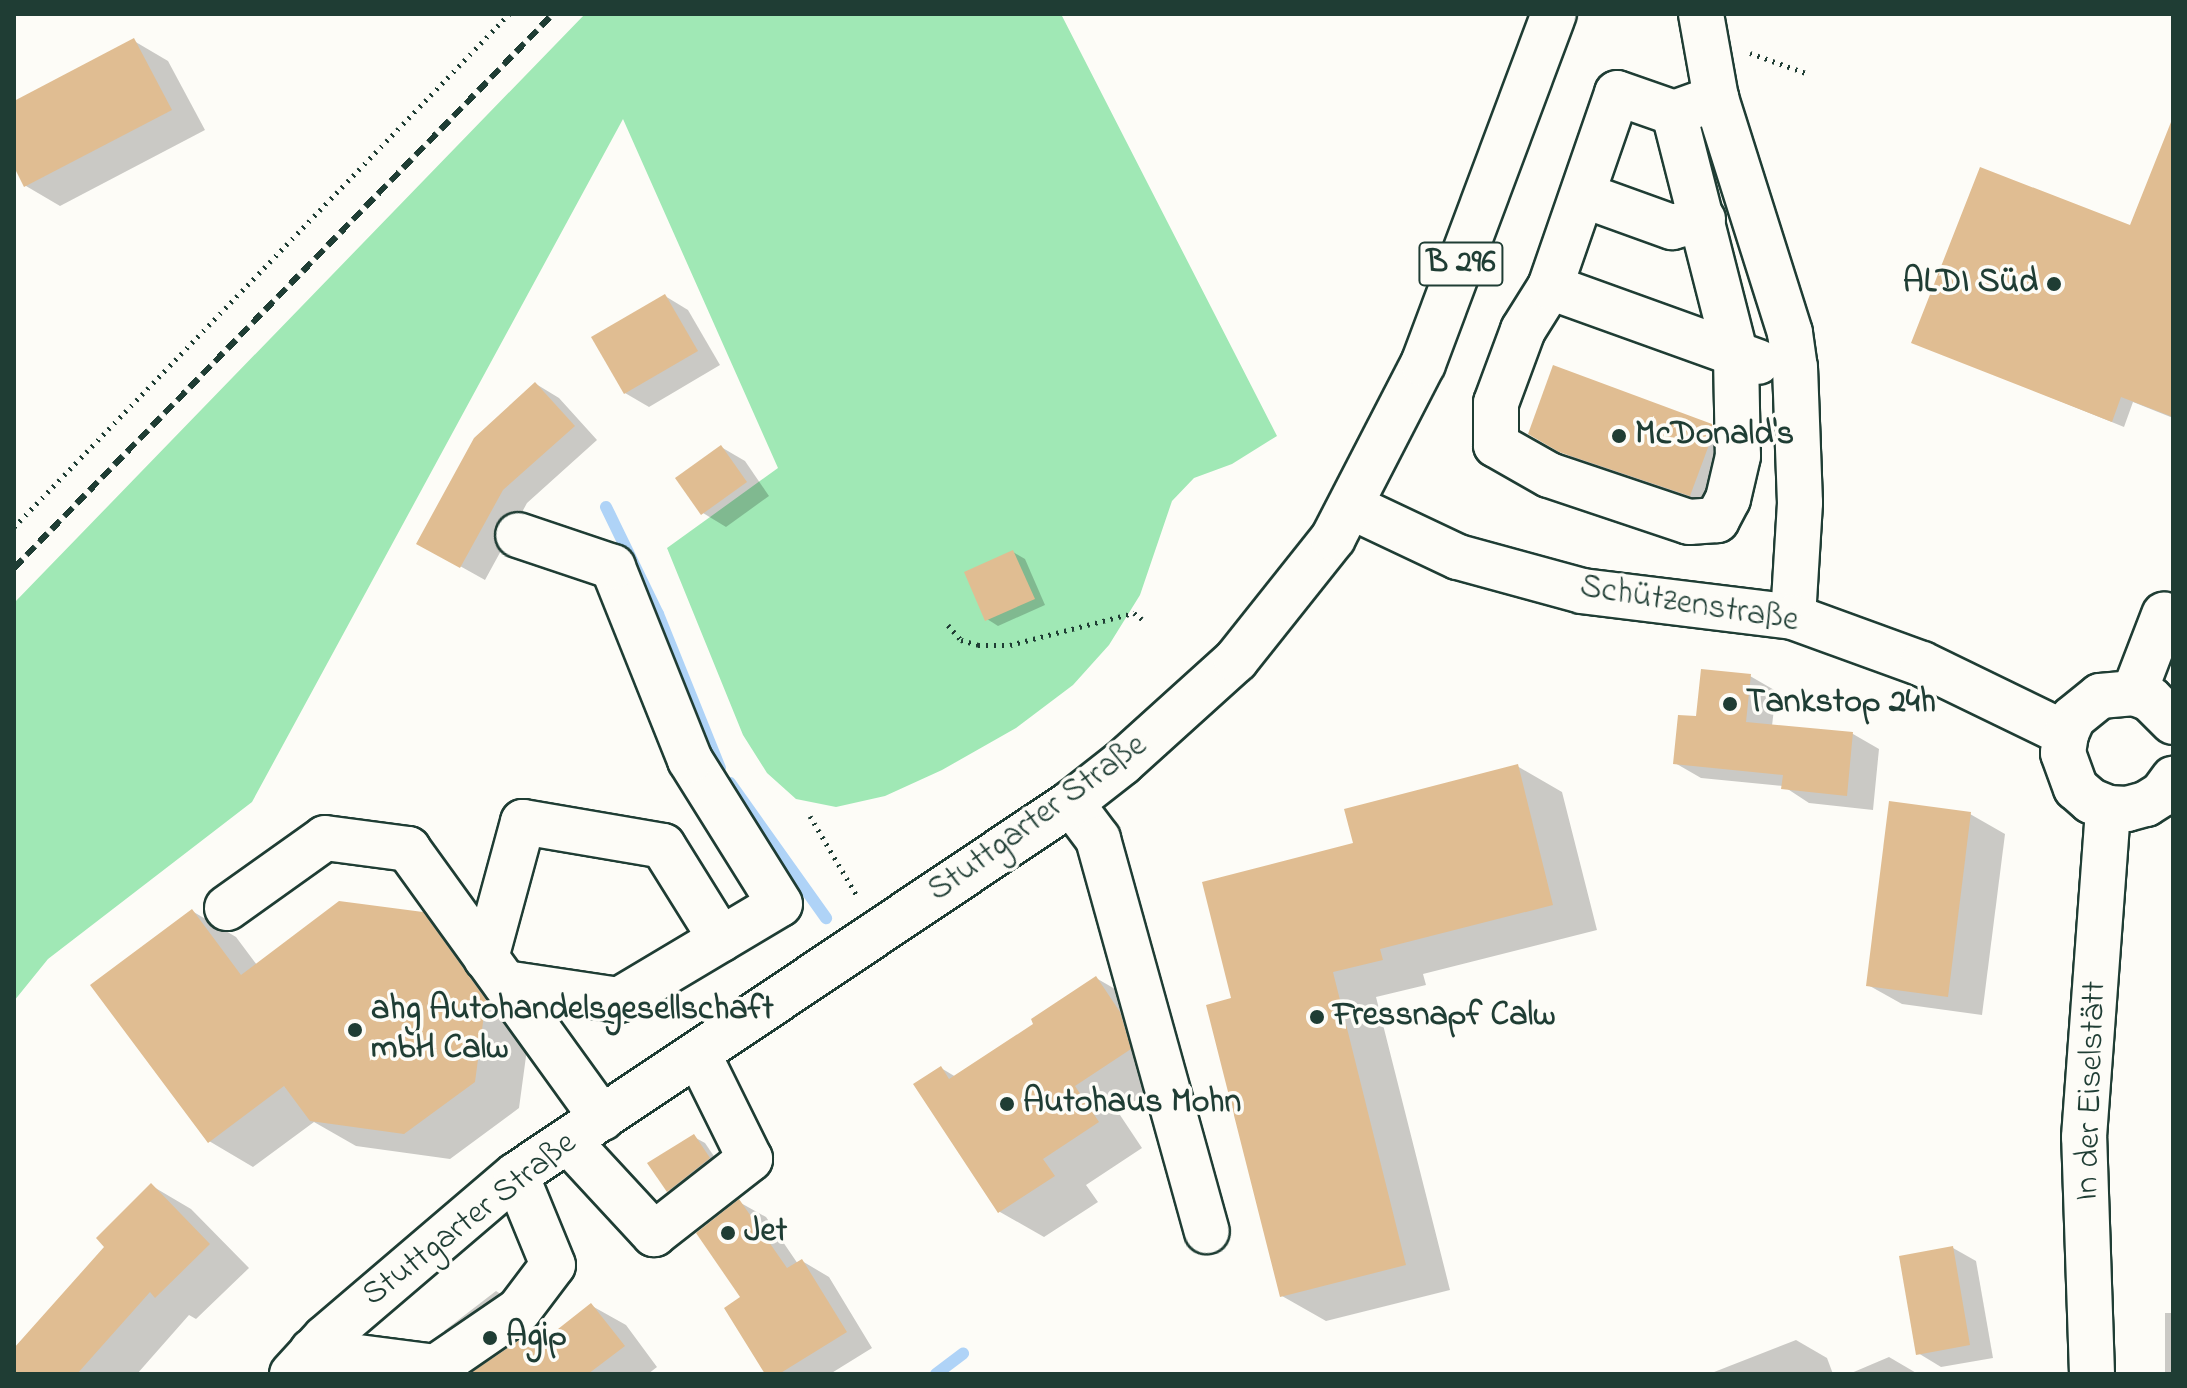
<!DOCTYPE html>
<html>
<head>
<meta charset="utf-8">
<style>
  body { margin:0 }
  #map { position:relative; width:2187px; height:1388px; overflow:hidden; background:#fdfcf7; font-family:"Indie Flower",sans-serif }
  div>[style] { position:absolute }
  .green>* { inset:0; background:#a0e8b5 }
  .shadow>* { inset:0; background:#0003 }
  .stream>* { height:12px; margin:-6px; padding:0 6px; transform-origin:6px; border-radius:6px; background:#afd3f7 }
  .building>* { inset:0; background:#e0bd92 }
  .path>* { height:5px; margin-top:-2.5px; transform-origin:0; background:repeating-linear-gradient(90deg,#1f3d34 0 2px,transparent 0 8px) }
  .roads { filter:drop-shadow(2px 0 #1f3d34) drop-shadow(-2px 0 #1f3d34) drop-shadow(0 2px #1f3d34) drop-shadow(0 -2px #1f3d34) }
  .minor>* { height:44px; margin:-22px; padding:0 22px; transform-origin:22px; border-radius:22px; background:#fdfcf7 }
  .major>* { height:44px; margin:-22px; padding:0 22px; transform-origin:22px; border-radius:22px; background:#fdfcf7 }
  .rail>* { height:6px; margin-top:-3px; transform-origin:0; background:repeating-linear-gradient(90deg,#1f3d34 0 12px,transparent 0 18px) }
  .dots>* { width:22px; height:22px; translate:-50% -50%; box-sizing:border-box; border:4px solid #fdfcf7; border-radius:50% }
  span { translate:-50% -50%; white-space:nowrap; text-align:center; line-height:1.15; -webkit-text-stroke:7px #fdfcf7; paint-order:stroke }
  .shield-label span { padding:2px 6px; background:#fdfcf7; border:2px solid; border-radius:6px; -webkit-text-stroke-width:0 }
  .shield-label { font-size:32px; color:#1f3d34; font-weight:700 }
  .poi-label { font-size:34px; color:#1f3d34; font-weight:700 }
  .right { translate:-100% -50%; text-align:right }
  .left { translate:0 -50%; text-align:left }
  .street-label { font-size:34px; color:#1f3d34 }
  .frame { position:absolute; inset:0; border:16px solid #1f3d34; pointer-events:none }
</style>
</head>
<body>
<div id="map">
  <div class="green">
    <i style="clip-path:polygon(585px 14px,1061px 14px,1277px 436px,1232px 464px,1194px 478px,1172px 501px,1140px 595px,1109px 645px,1073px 685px,1016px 728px,942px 770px,885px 796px,836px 807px,796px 799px,767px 773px,743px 735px,667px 548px,778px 468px,623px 119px,252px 802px,48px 959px,14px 1001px,14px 603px)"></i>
  </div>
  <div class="shadow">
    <i style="clip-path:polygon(134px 41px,168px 61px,205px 130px,60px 206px,26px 186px,14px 163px,14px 103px)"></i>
    <i style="clip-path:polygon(2152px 177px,2173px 185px,2173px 418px,2133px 402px,2124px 427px,1914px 342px,2131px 228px)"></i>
    <i style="clip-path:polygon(665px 296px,688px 310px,720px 365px,649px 407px,625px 393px)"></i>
    <i style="clip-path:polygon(536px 384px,559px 398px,597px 440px,527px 503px,485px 580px,442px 556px)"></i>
    <i style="clip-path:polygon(1712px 426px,1756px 451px,1735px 520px,1606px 477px,1530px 433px)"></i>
    <i style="clip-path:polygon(721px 447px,745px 461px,769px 496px,726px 527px,703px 513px)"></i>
    <i style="clip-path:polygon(1013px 552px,1025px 559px,1045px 605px,998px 626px,987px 619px)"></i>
    <i style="clip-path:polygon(1750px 676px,1776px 691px,1772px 726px,1853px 734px,1879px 749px,1873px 810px,1809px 803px,1783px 786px,1701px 778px,1675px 763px,1698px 718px)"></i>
    <i style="clip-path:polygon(1517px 766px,1562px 792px,1597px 930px,1423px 974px,1426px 985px,1376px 997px,1450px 1290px,1326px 1321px,1282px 1296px,1233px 1000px)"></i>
    <i style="clip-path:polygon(1970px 814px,2005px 834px,1982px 1015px,1902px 1004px,1868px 985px)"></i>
    <i style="clip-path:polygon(192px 911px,236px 937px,257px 965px,422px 914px,467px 940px,530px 1027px,519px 1108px,450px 1159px,356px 1146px,314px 1122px,253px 1167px,209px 1141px)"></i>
    <i style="clip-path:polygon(1096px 978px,1141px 1004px,1174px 1075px,1118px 1112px,1142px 1148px,1086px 1185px,1098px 1202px,1044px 1237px,1000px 1212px,941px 1068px,956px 1077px,1036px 1024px)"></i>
    <i style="clip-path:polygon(694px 1137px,705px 1143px,720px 1165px,680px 1197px,669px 1190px)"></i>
    <i style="clip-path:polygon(152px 1186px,191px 1209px,249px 1268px,196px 1319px,189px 1315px,137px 1374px,14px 1374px,14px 1350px,107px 1247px)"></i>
    <i style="clip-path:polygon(739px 1202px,766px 1217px,798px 1264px,802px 1261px,829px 1277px,872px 1348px,830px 1374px,767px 1374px,743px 1298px)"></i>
    <i style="clip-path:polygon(1953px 1248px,1976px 1261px,1993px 1358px,1941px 1367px,1918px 1353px)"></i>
    <i style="clip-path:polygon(496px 1291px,507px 1298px,455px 1337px,444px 1331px)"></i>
    <i style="clip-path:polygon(592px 1306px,626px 1325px,657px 1367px,648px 1374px,475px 1374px,530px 1335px,543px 1343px)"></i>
    <i style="clip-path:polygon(2165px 1313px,2173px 1313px,2173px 1374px,2165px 1374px)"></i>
    <i style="clip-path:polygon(1796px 1340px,1827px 1358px,1833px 1374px,1709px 1374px)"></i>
    <i style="clip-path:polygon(1889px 1357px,1918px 1374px,1849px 1374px)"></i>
  </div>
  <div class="stream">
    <i style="left:606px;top:507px;width:119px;rotate:64.1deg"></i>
    <i style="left:658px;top:614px;width:166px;rotate:68.1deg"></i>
    <i style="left:730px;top:783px;width:166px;rotate:54.6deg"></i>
    <i style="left:936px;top:1374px;width:34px;rotate:-37deg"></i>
  </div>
  <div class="building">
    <i style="clip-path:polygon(134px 38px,172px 110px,24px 187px,14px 167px,14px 101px)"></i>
    <i style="clip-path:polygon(2171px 122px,2173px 417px,2121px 397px,2112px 422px,1911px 343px,1980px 167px,2130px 225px)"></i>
    <i style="clip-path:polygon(665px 294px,698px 351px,624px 394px,591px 337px)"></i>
    <i style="clip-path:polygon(1553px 365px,1712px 424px,1713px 434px,1690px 496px,1559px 452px,1528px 434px)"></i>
    <i style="clip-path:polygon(535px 382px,575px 426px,503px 490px,460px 568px,416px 544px,474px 438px)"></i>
    <i style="clip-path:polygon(721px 445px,747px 482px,701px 515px,675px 478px)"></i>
    <i style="clip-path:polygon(1013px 550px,1035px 599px,985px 621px,964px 572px)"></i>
    <i style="clip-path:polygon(1701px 669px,1751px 674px,1746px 722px,1853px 732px,1847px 796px,1781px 789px,1783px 775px,1673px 764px,1678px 715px,1696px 716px)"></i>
    <i style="clip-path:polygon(1518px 764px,1553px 905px,1380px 949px,1383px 960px,1333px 972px,1406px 1265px,1280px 1297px,1206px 1005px,1231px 998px,1202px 882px,1353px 843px,1344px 809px)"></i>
    <i style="clip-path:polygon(1889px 801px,1971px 812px,1948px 997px,1866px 986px)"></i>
    <i style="clip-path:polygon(339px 901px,423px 912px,486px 1000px,475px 1082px,404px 1134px,310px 1121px,284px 1086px,208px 1143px,90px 985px,192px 909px,241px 975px)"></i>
    <i style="clip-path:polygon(1096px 976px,1120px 1012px,1131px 1049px,1075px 1086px,1099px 1122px,1043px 1159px,1055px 1176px,998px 1213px,913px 1084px,941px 1066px,949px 1079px,1033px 1024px,1031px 1019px)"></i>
    <i style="clip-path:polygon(694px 1134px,710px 1158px,667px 1192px,647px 1163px)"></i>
    <i style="clip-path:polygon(151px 1183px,210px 1244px,155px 1298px,150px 1292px,77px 1374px,14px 1374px,14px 1348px,104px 1247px,96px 1238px)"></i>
    <i style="clip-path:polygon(739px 1199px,787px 1268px,802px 1259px,847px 1332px,779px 1374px,765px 1374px,724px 1308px,740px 1297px,696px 1233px)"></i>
    <i style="clip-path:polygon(1953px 1246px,1970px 1345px,1916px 1355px,1899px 1256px)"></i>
    <i style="clip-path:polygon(591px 1303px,625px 1346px,588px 1374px,472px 1372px,530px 1333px,539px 1344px)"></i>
  </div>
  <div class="path">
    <i style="left:1750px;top:53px;width:59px;rotate:19.7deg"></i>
    <i style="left:14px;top:527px;width:713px;rotate:-46.02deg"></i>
    <i style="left:948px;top:625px;width:20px;rotate:49deg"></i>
    <i style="left:961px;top:640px;width:18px;rotate:16deg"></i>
    <i style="left:978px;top:645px;width:32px"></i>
    <i style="left:1010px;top:645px;width:128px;rotate:-14.5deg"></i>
    <i style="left:1134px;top:613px;width:10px;rotate:37deg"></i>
    <i style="left:810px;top:816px;width:91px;rotate:59.5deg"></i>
  </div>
  <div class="roads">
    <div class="minor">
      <i style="left:1701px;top:14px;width:85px;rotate:79.9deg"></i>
      <i style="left:1716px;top:98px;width:246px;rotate:72.5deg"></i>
      <i style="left:1790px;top:333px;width:34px;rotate:82deg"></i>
      <i style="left:1795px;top:367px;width:136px;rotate:87.9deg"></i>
      <i style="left:1800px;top:503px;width:114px;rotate:93.5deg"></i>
      <i style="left:1674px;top:113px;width:251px;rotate:75.7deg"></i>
      <i style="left:1736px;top:356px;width:100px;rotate:88.9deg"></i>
      <i style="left:1738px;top:456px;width:44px;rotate:103.1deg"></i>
      <i style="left:1728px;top:499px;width:24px;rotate:118deg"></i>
      <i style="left:1717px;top:520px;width:28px;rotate:176deg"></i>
      <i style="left:1689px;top:522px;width:148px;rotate:-161.4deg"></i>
      <i style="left:1549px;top:475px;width:61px;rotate:-150.5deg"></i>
      <i style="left:1496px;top:445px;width:42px;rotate:-90deg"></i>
      <i style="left:1496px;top:403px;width:78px;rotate:-69.7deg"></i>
      <i style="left:1523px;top:330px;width:51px;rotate:-57.9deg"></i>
      <i style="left:1550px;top:287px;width:205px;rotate:-70.9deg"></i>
      <i style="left:1617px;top:93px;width:60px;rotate:19.3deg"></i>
      <i style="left:1674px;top:113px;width:45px;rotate:-19.7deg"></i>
      <i style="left:1583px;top:195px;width:95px;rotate:19.8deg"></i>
      <i style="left:1672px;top:227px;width:32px;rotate:-14deg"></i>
      <i style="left:1550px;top:287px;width:221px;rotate:19.8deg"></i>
      <i style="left:1352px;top:507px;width:117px;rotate:25.3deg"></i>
      <i style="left:1458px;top:557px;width:129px;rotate:15.3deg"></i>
      <i style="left:1582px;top:591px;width:213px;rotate:7deg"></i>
      <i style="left:1793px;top:617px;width:137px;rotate:20deg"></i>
      <i style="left:1922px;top:664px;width:160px;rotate:25.9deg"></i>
      <i style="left:2134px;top:693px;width:84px;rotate:-69deg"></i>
      <i style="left:2173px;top:722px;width:33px;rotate:-135deg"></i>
      <i style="left:2150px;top:699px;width:17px;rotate:-159deg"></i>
      <i style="left:2134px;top:693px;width:34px;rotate:175deg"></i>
      <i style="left:2100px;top:696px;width:35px;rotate:141deg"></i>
      <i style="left:2073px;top:718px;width:17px;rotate:114deg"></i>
      <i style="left:2066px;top:734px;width:19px;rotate:99deg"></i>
      <i style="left:2063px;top:753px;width:37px;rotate:70deg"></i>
      <i style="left:2076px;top:788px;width:20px;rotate:41deg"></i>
      <i style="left:2091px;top:801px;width:18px;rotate:22deg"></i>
      <i style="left:2108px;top:808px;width:19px;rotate:3deg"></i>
      <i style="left:2127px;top:809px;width:20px;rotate:-15deg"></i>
      <i style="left:2146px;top:804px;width:19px;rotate:-32deg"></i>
      <i style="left:2162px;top:794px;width:19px;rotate:-54deg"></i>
      <i style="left:1071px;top:803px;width:45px;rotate:53.1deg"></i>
      <i style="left:1098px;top:839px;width:407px;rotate:74.5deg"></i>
      <i style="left:227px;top:908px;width:120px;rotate:-35.5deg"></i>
      <i style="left:325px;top:838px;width:84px;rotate:7.5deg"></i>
      <i style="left:408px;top:849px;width:332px;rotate:54.2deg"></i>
      <i style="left:486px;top:958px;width:141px;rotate:-74.8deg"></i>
      <i style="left:523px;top:822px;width:142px;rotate:9.7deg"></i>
      <i style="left:663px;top:846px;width:110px;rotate:58.1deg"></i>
      <i style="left:505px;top:983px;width:115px;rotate:8.5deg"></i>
      <i style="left:619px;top:1000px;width:187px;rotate:-30.8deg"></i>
      <i style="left:780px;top:904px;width:170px;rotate:-122deg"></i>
      <i style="left:690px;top:760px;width:208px;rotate:-111.8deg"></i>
      <i style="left:613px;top:567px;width:100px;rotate:-161.4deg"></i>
      <i style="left:568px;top:1141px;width:127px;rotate:47.2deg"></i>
      <i style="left:654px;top:1234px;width:122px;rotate:-38deg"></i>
      <i style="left:750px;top:1159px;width:117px;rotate:-116.3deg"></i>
      <i style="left:312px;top:1351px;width:125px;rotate:7.4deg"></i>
      <i style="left:436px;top:1367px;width:101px;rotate:-34.5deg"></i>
      <i style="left:519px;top:1310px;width:56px;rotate:-52.9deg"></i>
      <i style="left:553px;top:1265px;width:97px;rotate:-112.3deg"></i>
      <i style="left:2092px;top:1374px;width:237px;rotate:-91.9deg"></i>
      <i style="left:2084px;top:1137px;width:330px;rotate:-85.8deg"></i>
    </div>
    <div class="major">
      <i style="left:292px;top:1374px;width:49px;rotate:-47.5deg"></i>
      <i style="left:325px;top:1338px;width:251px;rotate:-40.5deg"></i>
      <i style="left:516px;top:1175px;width:668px;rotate:-33.83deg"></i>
      <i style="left:1071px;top:803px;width:65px;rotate:-38.1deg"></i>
      <i style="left:1122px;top:763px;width:154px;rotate:-42.1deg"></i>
      <i style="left:1236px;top:660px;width:156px;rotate:-51.5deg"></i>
      <i style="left:1333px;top:538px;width:196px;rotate:-62.7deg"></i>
      <i style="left:1423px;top:364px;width:374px;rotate:-69.5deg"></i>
    </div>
  </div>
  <div class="rail">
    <i style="left:14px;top:568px;width:773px;rotate:-45.79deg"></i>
  </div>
  <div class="dots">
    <i style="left:2054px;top:284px;background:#1f3d34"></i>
    <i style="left:1619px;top:436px;background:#1f3d34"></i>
    <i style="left:1730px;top:704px;background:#1f3d34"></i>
    <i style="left:1317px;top:1017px;background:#1f3d34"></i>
    <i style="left:355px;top:1030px;background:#1f3d34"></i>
    <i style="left:1007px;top:1104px;background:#1f3d34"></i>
    <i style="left:728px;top:1233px;background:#1f3d34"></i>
    <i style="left:490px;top:1338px;background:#1f3d34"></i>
  </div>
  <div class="shield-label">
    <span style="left:1461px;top:264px">B 296</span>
  </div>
  <div class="poi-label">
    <span class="right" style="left:2038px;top:284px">ALDI Süd</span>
    <span class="left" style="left:1635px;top:436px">McDonald's</span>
    <span class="left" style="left:1746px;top:704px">Tankstop 24h</span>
    <span class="left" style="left:371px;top:1030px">ahg Autohandelsgesellschaft<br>mbH Calw</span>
    <span class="left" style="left:1333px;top:1017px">Fressnapf Calw</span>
    <span class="left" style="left:1023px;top:1104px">Autohaus Mohn</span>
    <span class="left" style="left:744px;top:1233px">Jet</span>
    <span class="left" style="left:506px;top:1338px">Agip</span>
  </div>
  <div class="street-label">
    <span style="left:1689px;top:605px;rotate:9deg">Schützenstraße</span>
    <span style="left:1038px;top:819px;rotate:-36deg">Stuttgarter Straße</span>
    <span style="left:2092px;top:1091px;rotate:-88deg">In der Eiselstätt</span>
    <span style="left:470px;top:1220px;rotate:-38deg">Stuttgarter Straße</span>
  </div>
  <div class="frame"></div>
</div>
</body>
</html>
